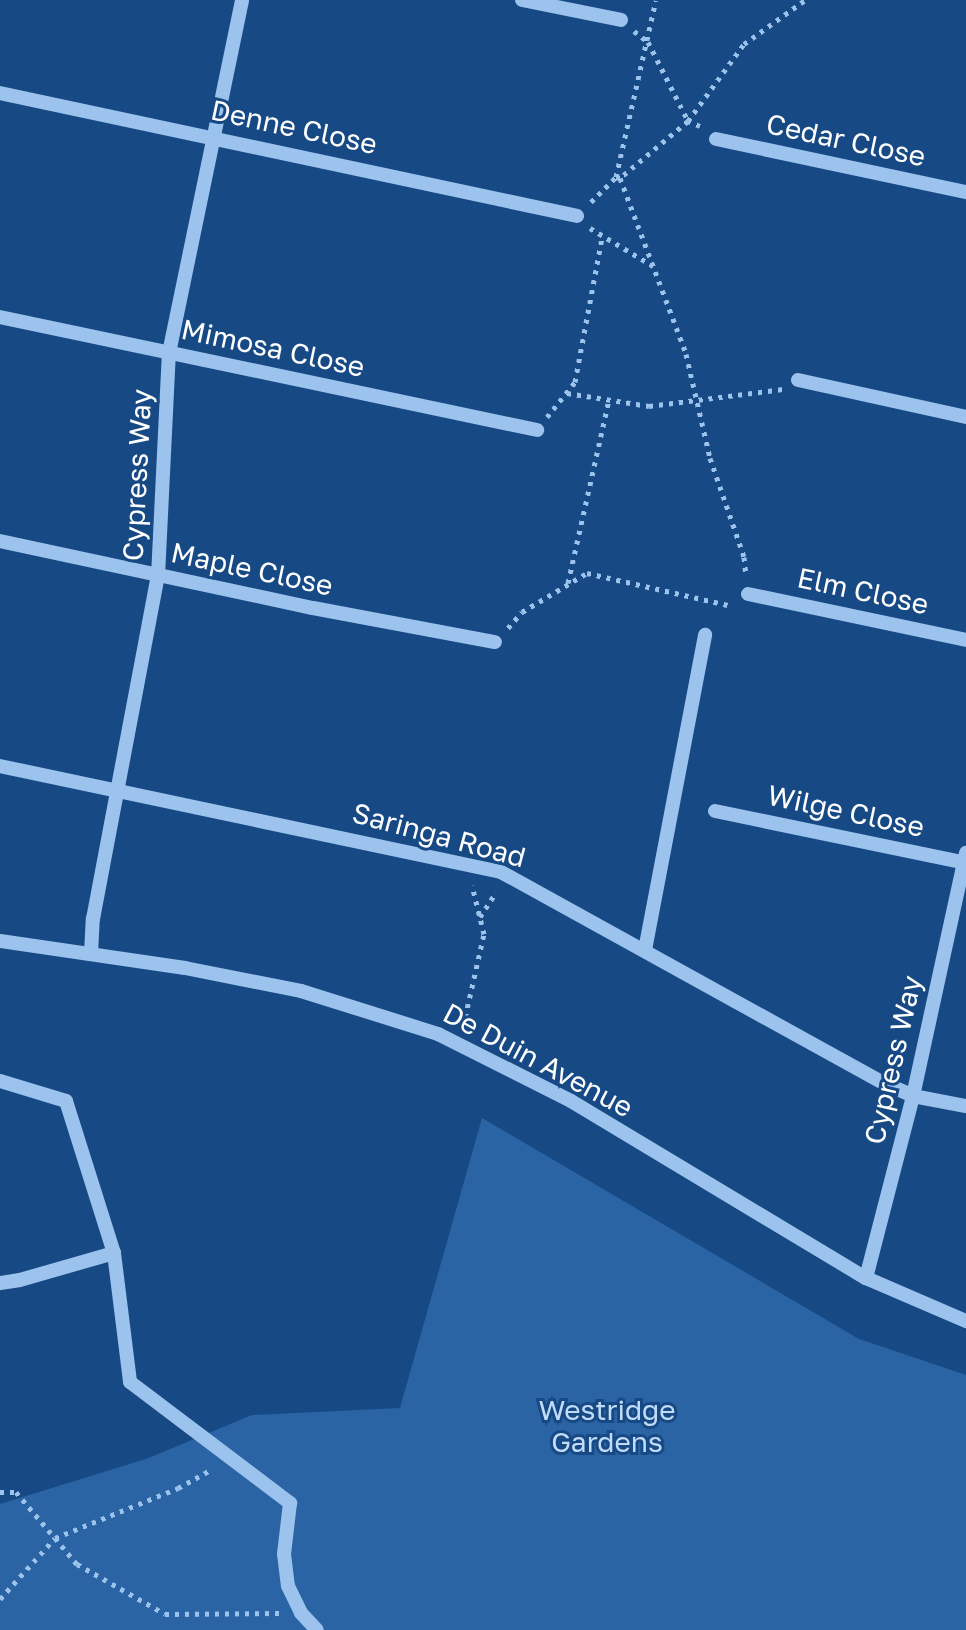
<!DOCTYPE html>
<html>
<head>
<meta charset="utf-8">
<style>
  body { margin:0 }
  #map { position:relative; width:966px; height:1630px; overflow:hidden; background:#174a85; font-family:"Golos Text",sans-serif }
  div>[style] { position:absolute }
  .green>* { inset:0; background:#2a64a4 }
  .path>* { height:5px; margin-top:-2.5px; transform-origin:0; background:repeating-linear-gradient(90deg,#9cc3ed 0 4px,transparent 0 10px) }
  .minor>* { height:14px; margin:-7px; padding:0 7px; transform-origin:7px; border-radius:7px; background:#9cc3ed }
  span { translate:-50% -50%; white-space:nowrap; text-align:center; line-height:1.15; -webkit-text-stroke:6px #174a85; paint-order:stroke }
  .street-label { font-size:28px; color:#fff }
  .park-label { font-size:28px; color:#c1dcfa }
</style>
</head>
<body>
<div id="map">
  <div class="green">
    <i style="clip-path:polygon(482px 1118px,859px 1339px,966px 1375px,966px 1630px,0 1630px,0 1504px,146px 1459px,252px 1415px,400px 1408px)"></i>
  </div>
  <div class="path">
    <i style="left:634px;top:31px;width:18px;rotate:38deg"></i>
    <i style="left:648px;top:42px;width:89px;rotate:63.1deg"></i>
    <i style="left:688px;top:121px;width:89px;rotate:140deg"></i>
    <i style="left:620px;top:178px;width:188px;rotate:69.4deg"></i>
    <i style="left:686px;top:354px;width:107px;rotate:77deg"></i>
    <i style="left:710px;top:458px;width:105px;rotate:71deg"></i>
    <i style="left:744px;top:557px;width:19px;rotate:84deg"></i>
    <i style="left:700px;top:126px;width:13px;rotate:-157deg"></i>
    <i style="left:688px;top:121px;width:95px;rotate:-54deg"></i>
    <i style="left:744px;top:44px;width:75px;rotate:-35.8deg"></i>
    <i style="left:620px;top:178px;width:4px;rotate:-166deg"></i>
    <i style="left:616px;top:177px;width:181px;rotate:-77.3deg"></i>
    <i style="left:591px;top:202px;width:35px;rotate:-45deg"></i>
    <i style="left:590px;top:228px;width:74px;rotate:31.1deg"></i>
    <i style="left:567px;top:393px;width:83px;rotate:9deg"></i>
    <i style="left:649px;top:406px;width:135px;rotate:-7.2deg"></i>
    <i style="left:547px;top:417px;width:45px;rotate:-51.3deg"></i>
    <i style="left:575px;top:382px;width:147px;rotate:-79.4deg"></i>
    <i style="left:568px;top:583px;width:188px;rotate:-77.4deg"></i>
    <i style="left:508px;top:628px;width:21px;rotate:-49deg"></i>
    <i style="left:522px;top:612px;width:76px;rotate:-31deg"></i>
    <i style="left:587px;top:573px;width:149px;rotate:12.8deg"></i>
    <i style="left:480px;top:917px;width:30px;rotate:-57deg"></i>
    <i style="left:463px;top:1027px;width:95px;rotate:-77.3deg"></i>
    <i style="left:484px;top:934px;width:50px;rotate:-103.8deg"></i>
    <i style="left:0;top:1492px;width:16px"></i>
    <i style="left:16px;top:1492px;width:60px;rotate:49.7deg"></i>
    <i style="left:55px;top:1538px;width:133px;rotate:-22.1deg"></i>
    <i style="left:178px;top:1488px;width:38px;rotate:-29deg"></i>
    <i style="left:0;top:1599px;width:82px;rotate:-48deg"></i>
    <i style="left:55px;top:1538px;width:34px;rotate:50deg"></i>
    <i style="left:77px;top:1564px;width:101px;rotate:29.6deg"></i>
    <i style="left:165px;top:1614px;width:115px;rotate:-0.5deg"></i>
  </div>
  <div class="minor">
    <i style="left:522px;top:0;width:101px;rotate:11.4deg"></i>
    <i style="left:0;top:93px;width:590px;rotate:12.03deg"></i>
    <i style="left:716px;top:139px;width:256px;rotate:12deg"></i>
    <i style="left:0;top:317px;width:549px;rotate:11.88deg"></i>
    <i style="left:798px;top:380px;width:172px;rotate:12.4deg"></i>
    <i style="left:0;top:541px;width:320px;rotate:12.1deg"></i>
    <i style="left:313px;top:608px;width:185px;rotate:10.6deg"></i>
    <i style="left:748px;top:594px;width:223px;rotate:11.9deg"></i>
    <i style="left:0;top:766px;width:512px;rotate:11.95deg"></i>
    <i style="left:501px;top:872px;width:437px;rotate:28.9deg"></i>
    <i style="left:884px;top:1083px;width:32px;rotate:24deg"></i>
    <i style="left:913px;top:1096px;width:54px;rotate:10.7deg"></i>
    <i style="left:715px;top:811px;width:256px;rotate:11.7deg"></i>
    <i style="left:0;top:941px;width:187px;rotate:8.3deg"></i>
    <i style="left:185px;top:968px;width:118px;rotate:11.2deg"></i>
    <i style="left:301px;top:991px;width:144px;rotate:17.4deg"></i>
    <i style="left:438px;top:1034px;width:149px;rotate:26.7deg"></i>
    <i style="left:571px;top:1101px;width:344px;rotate:31deg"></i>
    <i style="left:866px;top:1278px;width:109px;rotate:23.3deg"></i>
    <i style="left:645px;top:950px;width:321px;rotate:-79.2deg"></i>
    <i style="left:91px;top:953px;width:34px;rotate:-87deg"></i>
    <i style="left:93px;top:919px;width:349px;rotate:-79.3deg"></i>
    <i style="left:158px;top:576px;width:223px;rotate:-87.2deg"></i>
    <i style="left:169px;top:353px;width:360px;rotate:-78.3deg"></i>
    <i style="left:0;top:1081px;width:69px;rotate:16.9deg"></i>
    <i style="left:66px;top:1101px;width:159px;rotate:72.5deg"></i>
    <i style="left:114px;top:1253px;width:98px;rotate:164deg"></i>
    <i style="left:20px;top:1280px;width:20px;rotate:171deg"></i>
    <i style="left:114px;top:1253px;width:130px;rotate:82.9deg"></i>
    <i style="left:130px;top:1382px;width:201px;rotate:37.1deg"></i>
    <i style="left:290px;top:1503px;width:51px;rotate:96.7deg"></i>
    <i style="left:284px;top:1554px;width:32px;rotate:83deg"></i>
    <i style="left:288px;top:1586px;width:30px;rotate:64deg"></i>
    <i style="left:301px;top:1613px;width:23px;rotate:47deg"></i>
    <i style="left:866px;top:1278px;width:188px;rotate:-75.5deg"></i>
    <i style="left:913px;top:1096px;width:249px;rotate:-77.7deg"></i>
  </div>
  <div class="street-label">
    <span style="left:294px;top:127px;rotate:12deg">Denne Close</span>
    <span style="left:846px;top:140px;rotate:12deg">Cedar Close</span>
    <span style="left:273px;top:348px;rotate:12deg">Mimosa Close</span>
    <span style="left:137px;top:475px;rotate:-87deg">Cypress Way</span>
    <span style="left:252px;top:569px;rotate:12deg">Maple Close</span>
    <span style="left:863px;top:591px;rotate:12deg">Elm Close</span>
    <span style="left:846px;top:811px;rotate:12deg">Wilge Close</span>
    <span style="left:439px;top:835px;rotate:15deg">Saringa Road</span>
    <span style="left:538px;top:1060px;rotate:28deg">De Duin Avenue</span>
    <span style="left:893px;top:1060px;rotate:-77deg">Cypress Way</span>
  </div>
  <div class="park-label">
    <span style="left:607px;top:1426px">Westridge<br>Gardens</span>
  </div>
</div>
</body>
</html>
